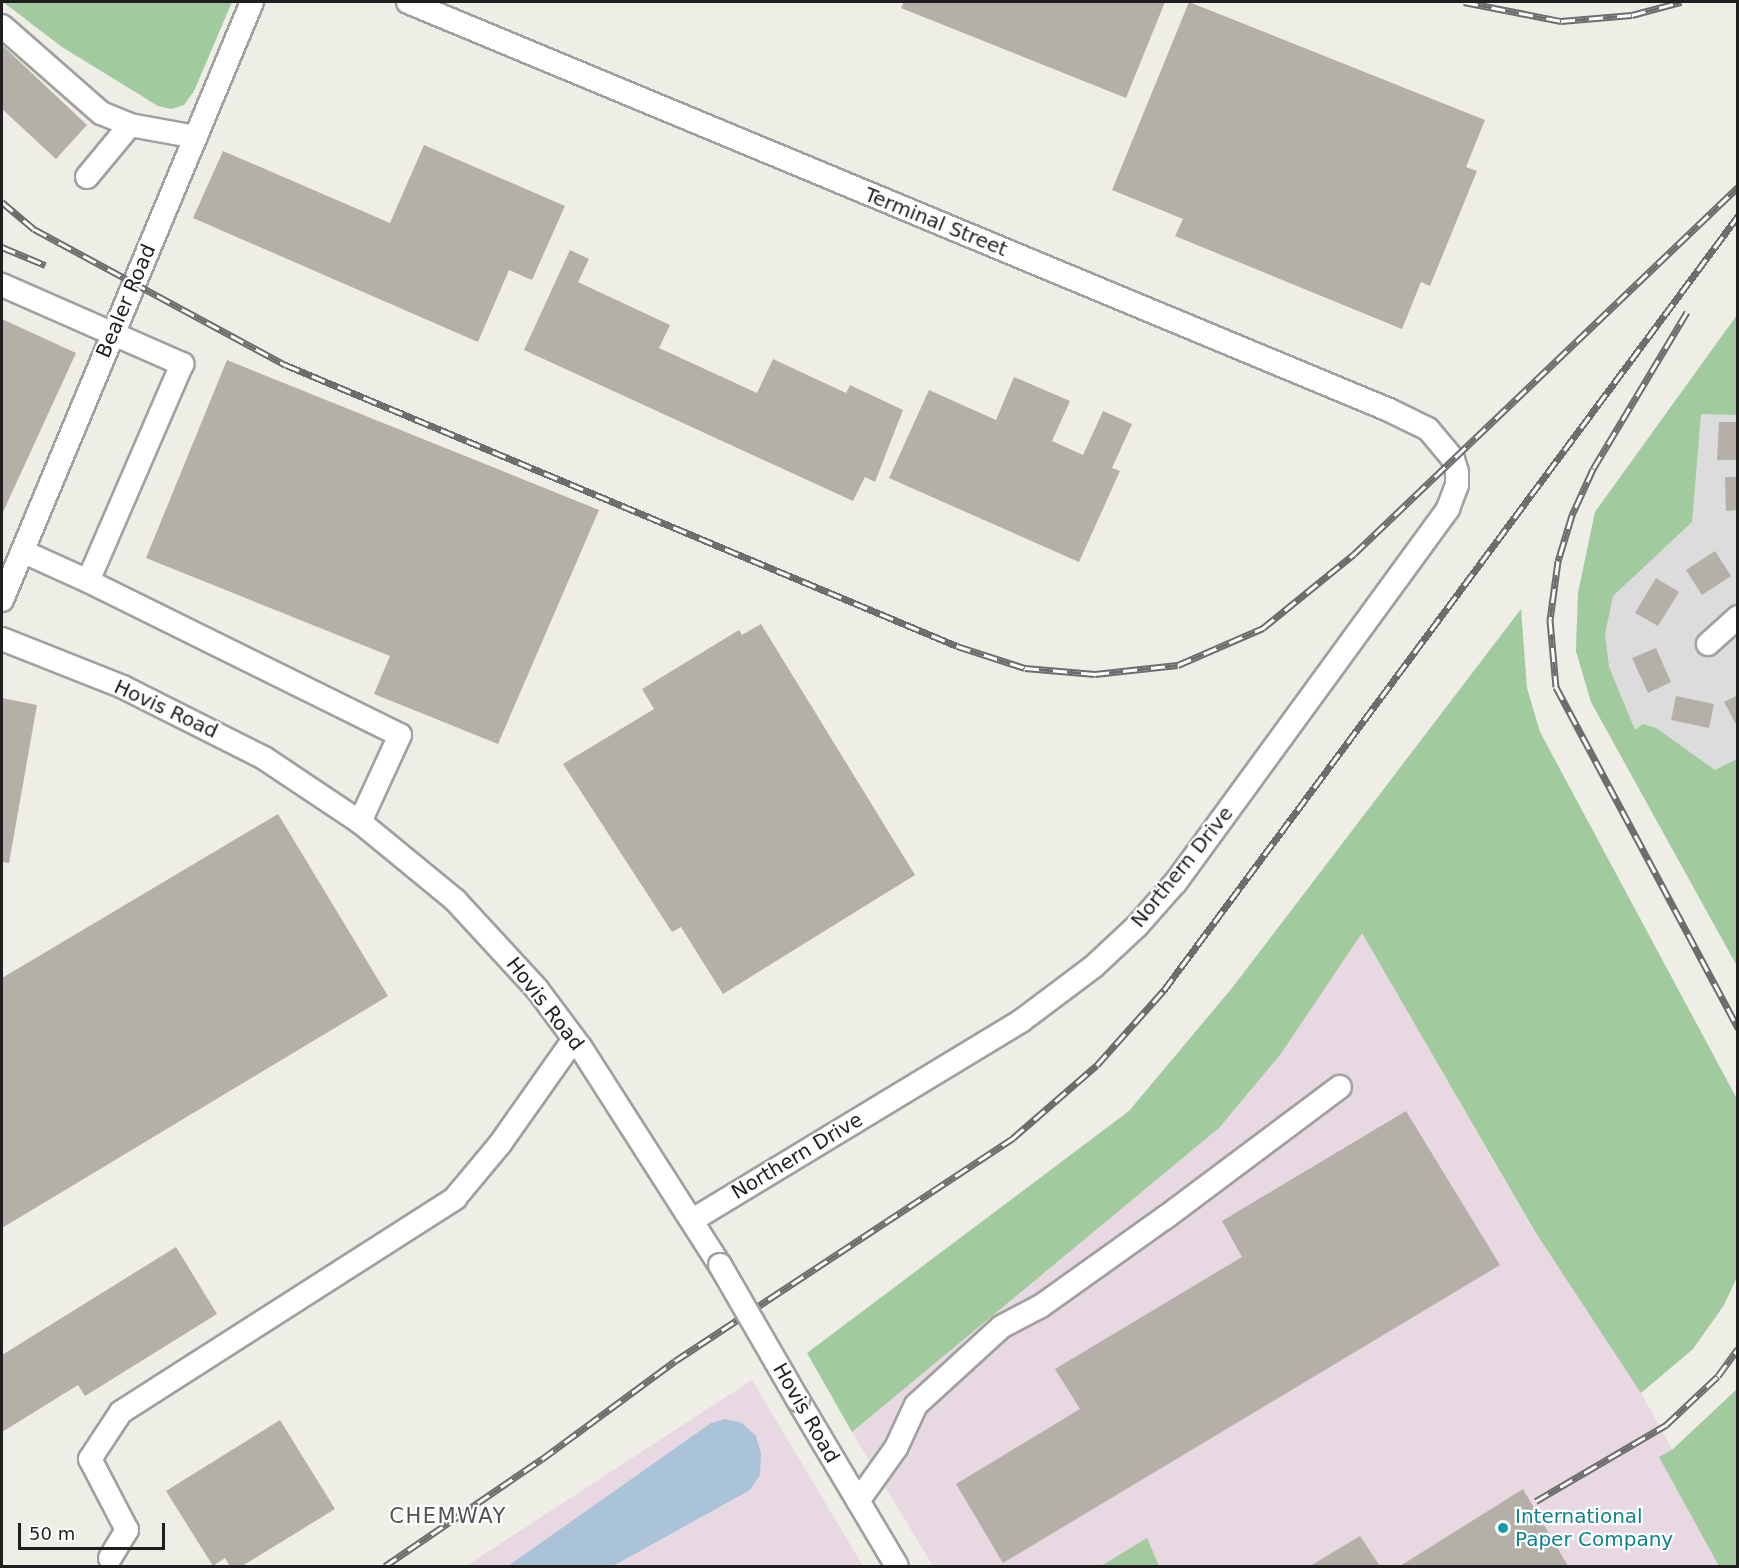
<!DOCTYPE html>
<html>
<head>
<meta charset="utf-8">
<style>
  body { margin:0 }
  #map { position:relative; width:1739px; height:1568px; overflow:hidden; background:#eeeee6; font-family:"DejaVu Sans",sans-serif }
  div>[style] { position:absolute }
  .residential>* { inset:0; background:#dcdcdc }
  .industrial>* { inset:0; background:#e7d8e1 }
  .forest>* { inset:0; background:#a1ca9e }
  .water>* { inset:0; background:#aac3d8 }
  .building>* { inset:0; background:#b4b0a8 }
  .roads { filter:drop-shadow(2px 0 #a0a0a0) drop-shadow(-2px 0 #a0a0a0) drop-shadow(0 2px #a0a0a0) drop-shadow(0 -2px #a0a0a0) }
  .minor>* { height:22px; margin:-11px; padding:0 11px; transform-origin:11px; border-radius:11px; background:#fff }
  .rail>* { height:7px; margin-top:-3.5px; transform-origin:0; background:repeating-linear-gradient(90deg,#fff 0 14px,#6d6d6d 0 28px); box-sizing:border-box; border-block:2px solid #6d6d6d }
  .bridges { filter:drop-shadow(2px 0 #a0a0a0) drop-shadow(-2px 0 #a0a0a0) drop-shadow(0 2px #a0a0a0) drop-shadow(0 -2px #a0a0a0) }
  .minor-bridge>* { height:22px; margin:-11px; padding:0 11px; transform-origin:11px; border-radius:11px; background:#fff }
  .dots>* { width:16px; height:16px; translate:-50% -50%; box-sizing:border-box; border:3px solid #fff; border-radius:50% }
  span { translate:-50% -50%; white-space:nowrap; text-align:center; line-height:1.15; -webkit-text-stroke:4.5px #fff; paint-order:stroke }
  .street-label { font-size:20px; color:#1f1f1f }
  .culture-label { font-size:20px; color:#0d838f }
  .left { translate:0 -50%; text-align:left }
  .neighbourhood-label { font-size:21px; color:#525252; letter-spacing:1.5px }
  .frame { position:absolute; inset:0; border:3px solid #1f1f1f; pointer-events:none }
  .scale { position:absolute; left:18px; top:1523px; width:147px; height:27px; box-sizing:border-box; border:3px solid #1f1f1f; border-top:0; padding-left:8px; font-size:18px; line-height:21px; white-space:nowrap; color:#1f1f1f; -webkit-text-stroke:4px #fff; paint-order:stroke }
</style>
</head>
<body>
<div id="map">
  <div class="residential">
    <i style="clip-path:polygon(1737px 315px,1737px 966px,1591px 702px,1576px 651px,1578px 593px,1595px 512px)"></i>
  </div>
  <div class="industrial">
    <i style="clip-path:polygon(1362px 932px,1533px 1230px,1737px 1099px,1737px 1277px,1724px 1305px,1693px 1349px,1641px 1393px,1737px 1566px,933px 1566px,852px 1432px,1219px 1128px,1280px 1055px)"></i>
    <i style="clip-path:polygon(752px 1380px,863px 1566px,466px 1566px)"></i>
  </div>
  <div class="forest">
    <i style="clip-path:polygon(3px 2px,232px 2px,194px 91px,184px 105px,171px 109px,158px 106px,62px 47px)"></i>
    <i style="clip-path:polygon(1737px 315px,1737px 415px,1701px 414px,1692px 522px,1613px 596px,1605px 634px,1609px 667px,1635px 730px,1643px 724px,1656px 728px,1715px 770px,1737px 759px,1737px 966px,1591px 702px,1576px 651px,1578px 593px,1595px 512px)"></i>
    <i style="clip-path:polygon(1521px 609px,1527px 688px,1540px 732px,1737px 1099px,1737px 1277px,1724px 1305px,1693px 1349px,1641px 1393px,1534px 1230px,1362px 933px,1280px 1055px,1219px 1128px,852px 1432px,807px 1353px,1129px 1111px,1232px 988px)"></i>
    <i style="clip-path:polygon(1737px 1389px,1737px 1566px,1719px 1566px,1659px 1457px,1673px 1449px)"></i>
    <i style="clip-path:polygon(1147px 1538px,1159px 1566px,1101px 1566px)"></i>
  </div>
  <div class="water">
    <i style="clip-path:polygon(725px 1419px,742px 1423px,756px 1436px,761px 1454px,760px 1475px,750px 1490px,613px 1566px,508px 1566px,711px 1423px)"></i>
  </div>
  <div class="building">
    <i style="clip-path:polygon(904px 2px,1165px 2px,1126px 98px,901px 8px)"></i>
    <i style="clip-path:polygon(1189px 2px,1485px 120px,1466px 167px,1477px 171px,1430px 286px,1421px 282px,1402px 329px,1175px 236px,1183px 219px,1112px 190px)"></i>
    <i style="clip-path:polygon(2px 45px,87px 125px,56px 159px,2px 109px)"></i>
    <i style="clip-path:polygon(424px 145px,565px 206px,532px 280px,509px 270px,478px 342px,193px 218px,223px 151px,390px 223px)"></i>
    <i style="clip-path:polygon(570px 250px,589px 259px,578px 282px,670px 325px,659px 348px,757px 393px,773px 359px,846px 393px,850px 385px,903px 410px,875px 482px,865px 477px,853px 501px,524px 350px)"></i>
    <i style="clip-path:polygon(2px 319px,76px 353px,3px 512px,2px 511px)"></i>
    <i style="clip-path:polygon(227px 360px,599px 510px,498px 744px,374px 694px,390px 656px,146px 558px)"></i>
    <i style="clip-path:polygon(1014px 377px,1070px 401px,1052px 441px,1083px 455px,1103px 411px,1132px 424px,1112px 468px,1120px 471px,1079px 562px,889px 478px,929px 390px,996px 420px)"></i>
    <i style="clip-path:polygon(1719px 422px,1738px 422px,1738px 460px,1717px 460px)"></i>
    <i style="clip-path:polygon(1725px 477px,1738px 477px,1738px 510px,1726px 511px)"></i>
    <i style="clip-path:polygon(1715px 551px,1731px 576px,1702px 595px,1686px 570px)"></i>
    <i style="clip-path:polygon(1656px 578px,1679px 592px,1658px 626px,1635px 613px)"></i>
    <i style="clip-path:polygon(761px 624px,915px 875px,723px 994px,681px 927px,672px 932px,563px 764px,654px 709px,642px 689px,739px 630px,742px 635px)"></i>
    <i style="clip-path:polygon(1656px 648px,1671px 682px,1648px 693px,1632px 658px)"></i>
    <i style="clip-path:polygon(1738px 695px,1738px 728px,1724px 702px)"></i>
    <i style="clip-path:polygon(1676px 696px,1714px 704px,1709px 728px,1671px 720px)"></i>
    <i style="clip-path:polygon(2px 698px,37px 705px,9px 863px,2px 862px)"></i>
    <i style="clip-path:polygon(278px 814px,388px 996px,2px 1228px,2px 978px)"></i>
    <i style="clip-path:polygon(1406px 1111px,1500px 1265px,1003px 1563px,956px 1484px,1080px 1409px,1055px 1369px,1242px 1257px,1222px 1221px)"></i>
    <i style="clip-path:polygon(176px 1247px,217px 1314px,85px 1396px,78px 1385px,2px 1432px,2px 1355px)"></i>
    <i style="clip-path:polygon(280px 1420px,335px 1509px,242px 1566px,230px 1566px,225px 1558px,213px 1566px,166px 1491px)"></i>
    <i style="clip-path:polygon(1523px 1489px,1568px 1566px,1400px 1566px)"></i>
    <i style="clip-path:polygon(1360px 1536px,1380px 1566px,1310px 1566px)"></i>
  </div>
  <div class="roads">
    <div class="minor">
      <i style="left:408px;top:2px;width:1062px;rotate:22.58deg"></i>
      <i style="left:1389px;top:410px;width:43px;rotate:26deg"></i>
      <i style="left:1428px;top:429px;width:39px;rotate:50deg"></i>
      <i style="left:1453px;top:459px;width:14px;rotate:73deg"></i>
      <i style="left:1457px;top:472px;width:13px;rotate:90deg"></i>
      <i style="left:1457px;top:485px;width:26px;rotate:111deg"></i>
      <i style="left:1448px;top:509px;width:463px;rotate:126.1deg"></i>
      <i style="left:1175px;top:883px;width:57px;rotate:131.5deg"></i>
      <i style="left:1137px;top:926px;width:60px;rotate:137deg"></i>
      <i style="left:1093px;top:967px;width:90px;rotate:143.1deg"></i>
      <i style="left:1021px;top:1021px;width:382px;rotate:148.8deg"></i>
      <i style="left:2px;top:26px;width:132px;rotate:41.3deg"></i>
      <i style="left:101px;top:113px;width:31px;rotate:22deg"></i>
      <i style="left:87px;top:177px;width:67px;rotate:-50.4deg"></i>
      <i style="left:130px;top:125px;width:67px;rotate:10.3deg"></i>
      <i style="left:2px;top:285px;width:197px;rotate:23.7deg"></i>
      <i style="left:182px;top:364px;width:236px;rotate:113.4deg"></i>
      <i style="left:88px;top:581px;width:72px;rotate:-155.6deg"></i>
      <i style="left:88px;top:581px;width:348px;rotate:26.3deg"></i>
      <i style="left:400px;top:735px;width:96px;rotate:114.7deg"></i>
      <i style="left:2px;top:600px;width:648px;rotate:-67.31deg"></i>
      <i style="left:2px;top:639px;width:130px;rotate:21.6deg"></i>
      <i style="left:123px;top:687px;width:158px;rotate:26.7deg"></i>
      <i style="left:264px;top:758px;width:115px;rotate:33.7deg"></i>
      <i style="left:360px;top:822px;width:123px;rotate:39.4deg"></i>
      <i style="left:455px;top:900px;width:121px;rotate:47.3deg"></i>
      <i style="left:537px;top:989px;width:74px;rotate:53.3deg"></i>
      <i style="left:581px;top:1048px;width:258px;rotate:57.4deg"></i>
      <i style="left:1708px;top:644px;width:40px;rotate:-42deg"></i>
      <i style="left:798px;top:1400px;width:193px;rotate:59.2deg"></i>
      <i style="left:858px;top:1501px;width:65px;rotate:-54.4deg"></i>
      <i style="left:896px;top:1448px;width:47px;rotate:-65.1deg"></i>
      <i style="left:916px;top:1405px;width:115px;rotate:-42.5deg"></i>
      <i style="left:1001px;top:1327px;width:45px;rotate:-27.7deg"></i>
      <i style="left:1041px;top:1306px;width:153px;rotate:-35.5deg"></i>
      <i style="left:1166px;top:1217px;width:217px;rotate:-36.8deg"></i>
      <i style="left:110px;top:1558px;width:33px;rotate:-59deg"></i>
      <i style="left:127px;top:1530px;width:80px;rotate:-117.5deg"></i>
      <i style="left:90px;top:1459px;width:56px;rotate:-56.6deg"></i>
      <i style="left:121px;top:1412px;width:397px;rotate:-32.6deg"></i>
      <i style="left:455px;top:1198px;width:70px;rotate:-50.2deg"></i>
      <i style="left:500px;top:1144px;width:128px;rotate:-54.8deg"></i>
    </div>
  </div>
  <div class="rail">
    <i style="left:1464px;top:2px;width:99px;rotate:11.1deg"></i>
    <i style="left:1561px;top:21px;width:71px;rotate:-4.8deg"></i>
    <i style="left:1632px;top:15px;width:51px;rotate:-14.9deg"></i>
    <i style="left:2px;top:202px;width:42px;rotate:40.2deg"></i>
    <i style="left:34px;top:229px;width:286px;rotate:28.4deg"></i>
    <i style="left:286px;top:365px;width:727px;rotate:22.72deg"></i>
    <i style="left:957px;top:646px;width:71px;rotate:17.9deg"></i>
    <i style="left:1025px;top:668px;width:70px;rotate:4.9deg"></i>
    <i style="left:1095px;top:674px;width:83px;rotate:-6.2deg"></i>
    <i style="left:1178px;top:665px;width:93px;rotate:-23.5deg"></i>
    <i style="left:1263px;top:628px;width:117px;rotate:-39.1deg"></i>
    <i style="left:1354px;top:554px;width:531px;rotate:-43.7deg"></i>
    <i style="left:2px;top:247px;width:47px;rotate:22.7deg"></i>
    <i style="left:1687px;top:312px;width:183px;rotate:120.9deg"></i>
    <i style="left:1593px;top:469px;width:51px;rotate:114.5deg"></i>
    <i style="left:1572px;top:515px;width:48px;rotate:106.9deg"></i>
    <i style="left:1558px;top:561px;width:60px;rotate:97.7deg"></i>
    <i style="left:1550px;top:620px;width:67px;rotate:84.9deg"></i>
    <i style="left:1556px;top:687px;width:387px;rotate:61.9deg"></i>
    <i style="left:1536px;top:1501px;width:151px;rotate:-30.3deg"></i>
    <i style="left:1666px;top:1425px;width:71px;rotate:-43.3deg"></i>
    <i style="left:1718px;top:1376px;width:34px;rotate:-54deg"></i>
    <i style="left:385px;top:1566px;width:190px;rotate:-34.3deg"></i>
    <i style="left:542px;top:1459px;width:165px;rotate:-36.4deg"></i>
    <i style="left:675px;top:1361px;width:405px;rotate:-33.4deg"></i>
    <i style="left:1013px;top:1138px;width:111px;rotate:-41deg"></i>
    <i style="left:1097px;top:1065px;width:101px;rotate:-48.2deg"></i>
    <i style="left:1164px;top:990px;width:964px;rotate:-53.44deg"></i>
  </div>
  <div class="bridges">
    <div class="minor-bridge">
      <i style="left:720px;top:1265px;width:156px;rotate:60deg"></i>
    </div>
  </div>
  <div class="dots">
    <i style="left:1503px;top:1528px;background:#0f9aa8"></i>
  </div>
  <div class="street-label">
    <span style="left:936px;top:222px;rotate:22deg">Terminal Street</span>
    <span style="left:126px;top:301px;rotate:-67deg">Bealer Road</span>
    <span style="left:166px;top:709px;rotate:25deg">Hovis Road</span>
    <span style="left:1182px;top:867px;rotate:-51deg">Northern Drive</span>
    <span style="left:545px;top:1004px;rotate:52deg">Hovis Road</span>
    <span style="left:797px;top:1156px;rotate:-31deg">Northern Drive</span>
    <span style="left:806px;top:1413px;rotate:60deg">Hovis Road</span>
  </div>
  <div class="culture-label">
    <span class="left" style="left:1515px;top:1528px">International<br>Paper Company</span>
  </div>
  <div class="neighbourhood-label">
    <span style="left:448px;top:1516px">CHEMWAY</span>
  </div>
  <div class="frame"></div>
  <div class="scale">50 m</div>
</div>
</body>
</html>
